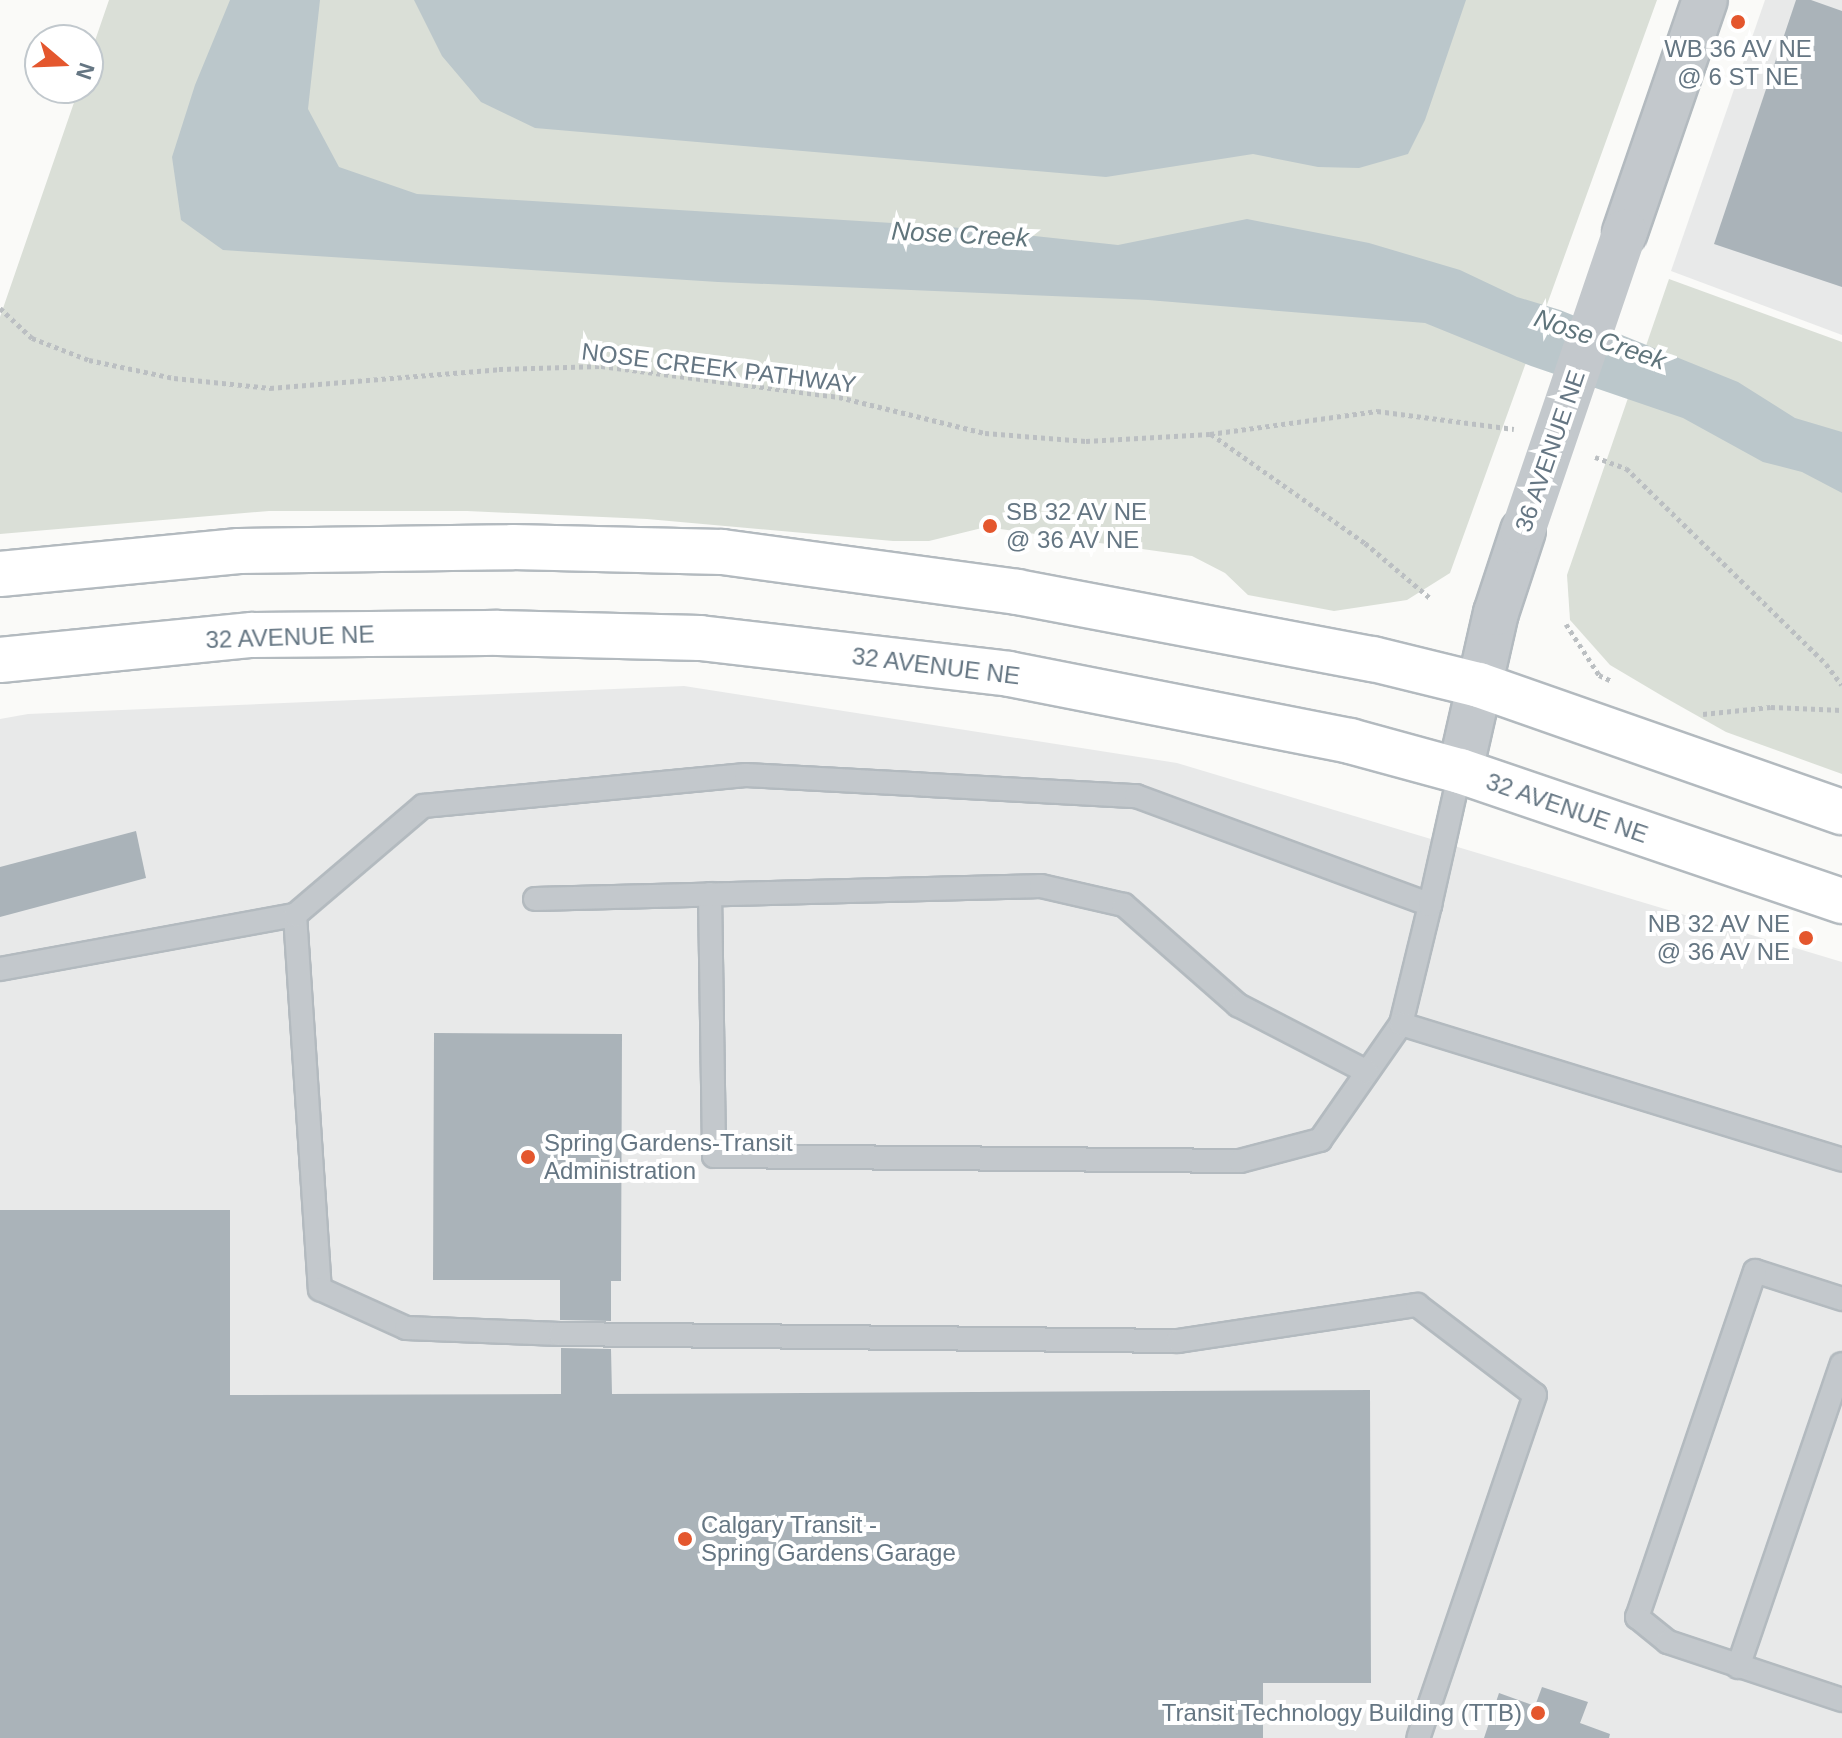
<!DOCTYPE html>
<html>
<head>
<meta charset="utf-8">
<style>
  body { margin:0 }
  #map { position:relative; width:1842px; height:1738px; overflow:hidden; background:#fafaf8; font-family:Helvetica,sans-serif }
  div>[style] { position:absolute }
  .built>* { inset:0; background:#e8e9e9 }
  .green>* { inset:0; background:#dadfd7 }
  .water>* { inset:0; background:#bbc7cb }
  .building>* { inset:0; background:#aab3b9 }
  .path>* { height:5px; margin-top:-2.5px; transform-origin:0; background:repeating-linear-gradient(90deg,#bbbfc2 0 4px,transparent 0 8px) }
  .roads { filter:drop-shadow(2px 0 #b3babf) drop-shadow(-2px 0 #b3babf) drop-shadow(0 2px #b3babf) drop-shadow(0 -2px #b3babf) }
  .service>* { height:22px; margin:-11px; padding:0 11px; transform-origin:11px; border-radius:11px; background:#c3c8cc }
  .tertiary>* { height:44px; margin:-22px; padding:0 22px; transform-origin:22px; border-radius:22px; background:#c3c8cc }
  .secondary>* { height:44px; margin:-22px; padding:0 22px; transform-origin:22px; border-radius:22px; background:#fff }
  .tertiary-bridge>* { height:44px; margin:-22px; padding:0 22px; transform-origin:22px; border-radius:22px; background:#c3c8cc }
  .dots>* { width:22px; height:22px; translate:-50% -50%; box-sizing:border-box; border:4px solid #fff; border-radius:50% }
  span { translate:-50% -50%; white-space:nowrap; text-align:center; line-height:1.15; -webkit-text-stroke:8px #fff; paint-order:stroke }
  .poi-label { font-size:24px; color:#657683 }
  .left { translate:0 -50%; text-align:left }
  .right { translate:-100% -50%; text-align:right }
  .street-label { font-size:24px; color:#657683 }
  .water-label { font-size:26px; color:#60757c; font-style:italic }
  .north { position:absolute; left:24px; top:24px; width:80px; height:80px; box-sizing:border-box; background:#fff; border:2px solid #c1c8cd; border-radius:50%; rotate:109deg; font-size:22px; font-weight:700; line-height:32px; text-align:center; color:#657683 }
  .north::after { content:''; display:block; margin:auto; width:28px; height:36px; background:#e4572e; clip-path:polygon(50% 0,100% 100%,50% 72%,0 100%) }
</style>
</head>
<body>
<div id="map">
  <div class="built">
    <i style="clip-path:polygon(1765px 0,1842px 0,1842px 335px,1671px 271px)"></i>
    <i style="clip-path:polygon(684px 686px,1177px 763px,1842px 962px,1842px 1738px,0 1738px,0 719px,28px 714px)"></i>
  </div>
  <div class="green">
    <i style="clip-path:polygon(109px 0,1657px 0,1450px 573px,1407px 600px,1334px 611px,1248px 595px,1225px 573px,1192px 556px,986px 527px,929px 541px,893px 541px,647px 519px,467px 511px,269px 511px,0 534px,0 317px,79px 88px,88px 88px,88px 61px)"></i>
    <i style="clip-path:polygon(1669px 279px,1842px 342px,1842px 774px,1726px 732px,1664px 697px,1610px 665px,1570px 620px,1567px 575px)"></i>
  </div>
  <div class="water">
    <i style="clip-path:polygon(230px 0,320px 0,308px 109px,339px 167px,417px 194px,941px 226px,1118px 245px,1247px 219px,1369px 243px,1460px 270px,1517px 297px,1560px 310px,1738px 382px,1795px 418px,1842px 432px,1842px 493px,1802px 472px,1763px 462px,1683px 418px,1531px 366px,1425px 323px,1148px 300px,718px 282px,223px 250px,181px 220px,172px 157px,195px 85px)"></i>
    <i style="clip-path:polygon(414px 0,1466px 0,1425px 120px,1408px 154px,1359px 168px,1318px 167px,1253px 154px,1106px 177px,535px 128px,481px 102px,442px 56px)"></i>
  </div>
  <div class="building">
    <i style="clip-path:polygon(1796px 0,1811px 0,1842px 11px,1842px 287px,1714px 244px)"></i>
    <i style="clip-path:polygon(136px 831px,146px 878px,0 917px,0 867px)"></i>
    <i style="clip-path:polygon(434px 1033px,622px 1034px,621px 1281px,611px 1281px,611px 1321px,560px 1320px,560px 1280px,433px 1280px)"></i>
    <i style="clip-path:polygon(0 1210px,230px 1210px,230px 1395px,561px 1394px,561px 1348px,611px 1349px,612px 1394px,1370px 1390px,1371px 1683px,1263px 1683px,1263px 1738px,0 1738px)"></i>
    <i style="clip-path:polygon(1542px 1687px,1588px 1702px,1580px 1723px,1610px 1734px,1609px 1738px,1484px 1738px,1499px 1693px,1535px 1706px)"></i>
  </div>
  <div class="path">
    <i style="left:0;top:308px;width:44px;rotate:43.2deg"></i>
    <i style="left:32px;top:338px;width:61px;rotate:21.1deg"></i>
    <i style="left:89px;top:360px;width:87px;rotate:12deg"></i>
    <i style="left:174px;top:378px;width:97px;rotate:5.9deg"></i>
    <i style="left:270px;top:388px;width:230px;rotate:-4.7deg"></i>
    <i style="left:499px;top:369px;width:102px;rotate:-1.7deg"></i>
    <i style="left:601px;top:366px;width:240px;rotate:7.4deg"></i>
    <i style="left:839px;top:397px;width:150px;rotate:13.9deg"></i>
    <i style="left:985px;top:433px;width:101px;rotate:4.5deg"></i>
    <i style="left:1086px;top:441px;width:124px;rotate:-3.2deg"></i>
    <i style="left:1210px;top:434px;width:169px;rotate:-7.8deg"></i>
    <i style="left:1377px;top:411px;width:138px;rotate:7.5deg"></i>
    <i style="left:1211px;top:434px;width:189px;rotate:35.3deg"></i>
    <i style="left:1365px;top:543px;width:85px;rotate:40.2deg"></i>
    <i style="left:1595px;top:457px;width:33px;rotate:20deg"></i>
    <i style="left:1626px;top:468px;width:280px;rotate:44.4deg"></i>
    <i style="left:1826px;top:664px;width:26px;rotate:53deg"></i>
    <i style="left:1566px;top:624px;width:61px;rotate:57.1deg"></i>
    <i style="left:1599px;top:675px;width:14px;rotate:25deg"></i>
    <i style="left:1703px;top:714px;width:68px;rotate:-5.9deg"></i>
    <i style="left:1771px;top:707px;width:71px;rotate:2.4deg"></i>
  </div>
  <div class="roads">
    <div class="service">
      <i style="left:710px;top:894px;width:262px;rotate:89.1deg"></i>
      <i style="left:714px;top:1156px;width:526px;rotate:0.54deg"></i>
      <i style="left:1240px;top:1161px;width:83px;rotate:-14.7deg"></i>
      <i style="left:1320px;top:1140px;width:141px;rotate:-55.1deg"></i>
      <i style="left:1401px;top:1024px;width:122px;rotate:-76.3deg"></i>
      <i style="left:535px;top:899px;width:506px;rotate:-1.47deg"></i>
      <i style="left:1041px;top:886px;width:85px;rotate:12.9deg"></i>
      <i style="left:1124px;top:905px;width:152px;rotate:41.3deg"></i>
      <i style="left:1238px;top:1005px;width:145px;rotate:27.4deg"></i>
      <i style="left:295px;top:915px;width:375px;rotate:86.2deg"></i>
      <i style="left:320px;top:1289px;width:94px;rotate:24.4deg"></i>
      <i style="left:406px;top:1328px;width:154px;rotate:2.2deg"></i>
      <i style="left:560px;top:1334px;width:618px;rotate:0.65deg"></i>
      <i style="left:1178px;top:1341px;width:242px;rotate:-8.6deg"></i>
      <i style="left:1417px;top:1305px;width:148px;rotate:37.3deg"></i>
      <i style="left:1535px;top:1395px;width:362px;rotate:108.8deg"></i>
      <i style="left:0;top:969px;width:300px;rotate:-10.4deg"></i>
      <i style="left:295px;top:915px;width:168px;rotate:-40.4deg"></i>
      <i style="left:423px;top:806px;width:324px;rotate:-5.5deg"></i>
      <i style="left:746px;top:775px;width:391px;rotate:3.1deg"></i>
      <i style="left:1136px;top:796px;width:314px;rotate:20.3deg"></i>
      <i style="left:1430px;top:905px;width:137px;rotate:-77.4deg"></i>
      <i style="left:1401px;top:1024px;width:461px;rotate:17.1deg"></i>
      <i style="left:1842px;top:1299px;width:91px;rotate:-162.2deg"></i>
      <i style="left:1755px;top:1271px;width:366px;rotate:108.8deg"></i>
      <i style="left:1637px;top:1617px;width:40px;rotate:39deg"></i>
      <i style="left:1668px;top:1642px;width:183px;rotate:18.4deg"></i>
      <i style="left:1738px;top:1667px;width:320px;rotate:-71.1deg"></i>
    </div>
    <div class="tertiary">
      <i style="left:1625px;top:232px;width:245px;rotate:-71deg"></i>
      <i style="left:1460px;top:771px;width:162px;rotate:-77.2deg"></i>
      <i style="left:1496px;top:613px;width:86px;rotate:-71.8deg"></i>
    </div>
    <div class="secondary">
      <i style="left:0;top:574px;width:240px;rotate:-5.5deg"></i>
      <i style="left:239px;top:551px;width:274px;rotate:-0.8deg"></i>
      <i style="left:513px;top:547px;width:209px;rotate:1.4deg"></i>
      <i style="left:722px;top:552px;width:298px;rotate:7.7deg"></i>
      <i style="left:1017px;top:592px;width:362px;rotate:10.7deg"></i>
      <i style="left:1373px;top:659px;width:109px;rotate:13.8deg"></i>
      <i style="left:1479px;top:685px;width:385px;rotate:19.3deg"></i>
      <i style="left:0;top:660px;width:253px;rotate:-5.7deg"></i>
      <i style="left:252px;top:635px;width:246px;rotate:-0.5deg"></i>
      <i style="left:498px;top:633px;width:202px;rotate:1.4deg"></i>
      <i style="left:700px;top:638px;width:311px;rotate:6.6deg"></i>
      <i style="left:1009px;top:674px;width:348px;rotate:11.1deg"></i>
      <i style="left:1350px;top:741px;width:114px;rotate:15.3deg"></i>
      <i style="left:1460px;top:771px;width:404px;rotate:18.8deg"></i>
    </div>
  </div>
  <div class="tertiary-bridge">
    <i style="left:1523px;top:531px;width:316px;rotate:-71.2deg"></i>
  </div>
  <div class="dots">
    <i style="left:1738px;top:22px;background:#e4572e"></i>
    <i style="left:990px;top:526px;background:#e4572e"></i>
    <i style="left:1806px;top:938px;background:#e4572e"></i>
    <i style="left:528px;top:1157px;background:#e4572e"></i>
    <i style="left:685px;top:1539px;background:#e4572e"></i>
    <i style="left:1538px;top:1713px;background:#e4572e"></i>
  </div>
  <div class="poi-label">
    <span style="left:1738px;top:63px">WB 36 AV NE<br>@ 6 ST NE</span>
    <span class="left" style="left:1006px;top:526px">SB 32 AV NE<br>@ 36 AV NE</span>
    <span class="right" style="left:1790px;top:938px">NB 32 AV NE<br>@ 36 AV NE</span>
    <span class="left" style="left:544px;top:1157px">Spring Gardens-Transit<br>Administration</span>
    <span class="left" style="left:701px;top:1539px">Calgary Transit -<br>Spring Gardens Garage</span>
    <span class="right" style="left:1522px;top:1713px">Transit Technology Building (TTB)</span>
  </div>
  <div class="street-label">
    <span style="left:719px;top:368px;rotate:7deg">NOSE CREEK PATHWAY</span>
    <span style="left:1550px;top:451px;rotate:-71deg">36 AVENUE NE</span>
    <span style="left:290px;top:637px;rotate:-2deg">32 AVENUE NE</span>
    <span style="left:936px;top:666px;rotate:7deg">32 AVENUE NE</span>
    <span style="left:1567px;top:808px;rotate:19deg">32 AVENUE NE</span>
  </div>
  <div class="water-label">
    <span style="left:960px;top:235px;rotate:3deg">Nose Creek</span>
    <span style="left:1600px;top:340px;rotate:19deg">Nose Creek</span>
  </div>
  <div class="north">N</div>
</div>
</body>
</html>
